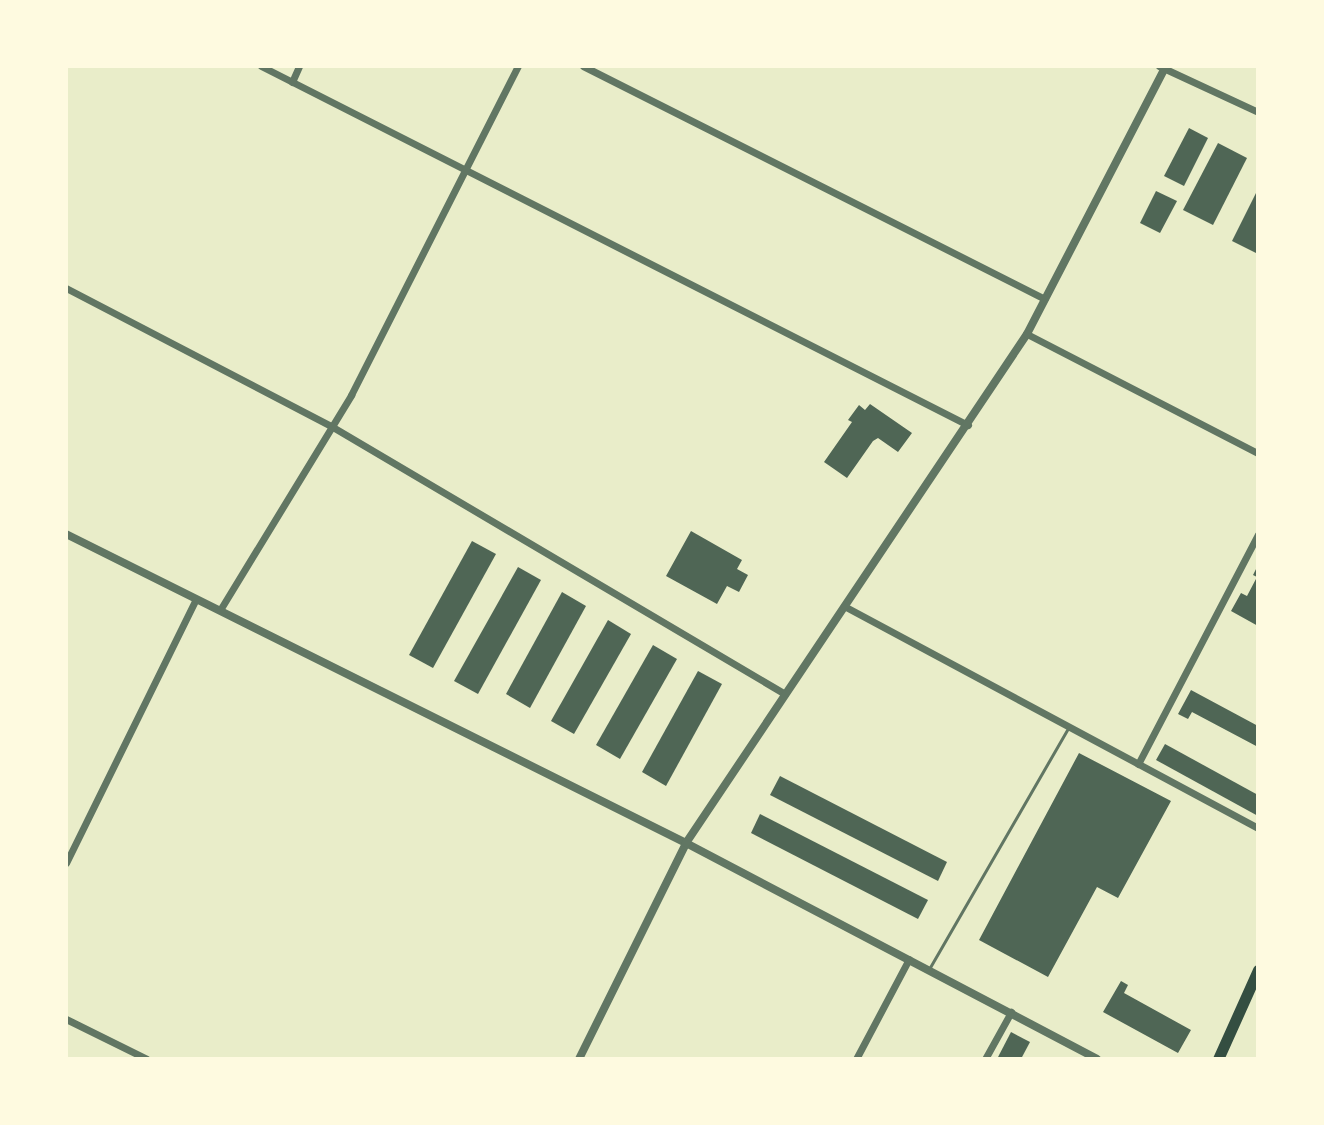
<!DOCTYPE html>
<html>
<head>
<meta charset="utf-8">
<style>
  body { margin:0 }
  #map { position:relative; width:1324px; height:1125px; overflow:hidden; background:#e9edc9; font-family:"Archivo Narrow",sans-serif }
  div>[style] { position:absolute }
  .building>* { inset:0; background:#4f6655 }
  .service>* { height:3px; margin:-1.5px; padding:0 1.5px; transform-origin:1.5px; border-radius:1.5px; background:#617663 }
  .minor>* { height:7px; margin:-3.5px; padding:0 3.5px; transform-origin:3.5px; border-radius:3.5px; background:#617663 }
  .tertiary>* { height:8px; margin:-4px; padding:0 4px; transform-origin:4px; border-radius:4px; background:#617663 }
  .primary>* { height:11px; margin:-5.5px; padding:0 5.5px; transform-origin:5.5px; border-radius:5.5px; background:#344e41 }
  span { translate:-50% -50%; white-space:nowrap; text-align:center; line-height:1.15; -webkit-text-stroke:8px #fefae0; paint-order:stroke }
  .frame { position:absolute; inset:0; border:68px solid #fefae0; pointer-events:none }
</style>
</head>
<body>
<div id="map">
  <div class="building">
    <i style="clip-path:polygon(1189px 128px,1208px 138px,1184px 186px,1164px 176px)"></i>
    <i style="clip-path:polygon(1218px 143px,1247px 158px,1213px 225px,1183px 210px)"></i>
    <i style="clip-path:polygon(1258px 189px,1258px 254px,1232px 241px)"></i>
    <i style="clip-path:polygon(1156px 191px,1177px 201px,1160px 233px,1140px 223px)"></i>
    <i style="clip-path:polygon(870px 404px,912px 433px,898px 452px,878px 438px,873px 441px,847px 478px,824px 462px,852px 422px,848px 420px,859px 405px,865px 410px)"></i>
    <i style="clip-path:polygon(691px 531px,742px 560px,737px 569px,748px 575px,739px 592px,727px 586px,717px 604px,666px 576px)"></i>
    <i style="clip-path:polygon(472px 541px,496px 554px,433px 668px,409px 655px)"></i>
    <i style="clip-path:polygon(1258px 565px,1258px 626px,1231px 611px,1241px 593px,1247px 596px,1257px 577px,1253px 575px)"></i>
    <i style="clip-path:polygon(518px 567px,541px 580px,478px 694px,454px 681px)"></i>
    <i style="clip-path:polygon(562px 592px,586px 606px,530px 708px,506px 694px)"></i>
    <i style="clip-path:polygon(608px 620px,631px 634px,574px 734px,551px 721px)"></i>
    <i style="clip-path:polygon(653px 645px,677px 659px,620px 759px,596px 745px)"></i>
    <i style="clip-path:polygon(698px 671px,722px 684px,666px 786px,642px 772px)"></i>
    <i style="clip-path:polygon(1191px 690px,1258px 726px,1258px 747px,1192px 712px,1188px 719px,1178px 714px)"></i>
    <i style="clip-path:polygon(1165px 744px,1258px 795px,1258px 816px,1156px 760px)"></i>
    <i style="clip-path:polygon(1079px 753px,1171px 801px,1118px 898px,1097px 887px,1048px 977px,979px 940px)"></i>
    <i style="clip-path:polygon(780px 776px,947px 862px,938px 881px,770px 795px)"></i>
    <i style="clip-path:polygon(760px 814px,928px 900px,918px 919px,751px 833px)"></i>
    <i style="clip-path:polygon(1121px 981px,1128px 985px,1124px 993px,1191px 1030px,1178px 1053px,1103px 1012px)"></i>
    <i style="clip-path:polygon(1011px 1032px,1030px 1042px,1021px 1059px,997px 1059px)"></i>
  </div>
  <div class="service">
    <i style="left:929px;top:969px;width:280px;rotate:-60deg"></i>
  </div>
  <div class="minor">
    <i style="left:261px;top:66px;width:793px;rotate:26.92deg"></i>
    <i style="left:583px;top:66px;width:517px;rotate:26.76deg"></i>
    <i style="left:1159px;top:66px;width:109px;rotate:24.9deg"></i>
    <i style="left:292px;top:82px;width:17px;rotate:-66deg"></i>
    <i style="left:66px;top:288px;width:299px;rotate:27.5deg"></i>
    <i style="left:331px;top:426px;width:527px;rotate:30.55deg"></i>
    <i style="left:1027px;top:334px;width:260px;rotate:27.3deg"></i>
    <i style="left:844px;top:606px;width:470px;rotate:28.2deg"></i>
    <i style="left:220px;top:610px;width:252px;rotate:-58.6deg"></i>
    <i style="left:351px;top:395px;width:369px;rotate:-63.1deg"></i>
    <i style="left:1138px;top:764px;width:259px;rotate:-62.4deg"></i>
    <i style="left:66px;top:863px;width:294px;rotate:-63.8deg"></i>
    <i style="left:66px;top:1019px;width:90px;rotate:26.3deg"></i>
    <i style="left:856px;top:1059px;width:113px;rotate:-62.1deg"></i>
    <i style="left:985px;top:1059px;width:54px;rotate:-61deg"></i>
  </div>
  <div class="tertiary">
    <i style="left:66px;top:534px;width:693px;rotate:26.49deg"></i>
    <i style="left:686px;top:843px;width:464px;rotate:27.7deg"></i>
    <i style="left:579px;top:1059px;width:241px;rotate:-63.6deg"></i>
    <i style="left:686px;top:843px;width:613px;rotate:-56.18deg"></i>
    <i style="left:1027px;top:334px;width:302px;rotate:-62.6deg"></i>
  </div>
  <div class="primary">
    <i style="left:1218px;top:1059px;width:98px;rotate:-65.8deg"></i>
  </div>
  <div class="frame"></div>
</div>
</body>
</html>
